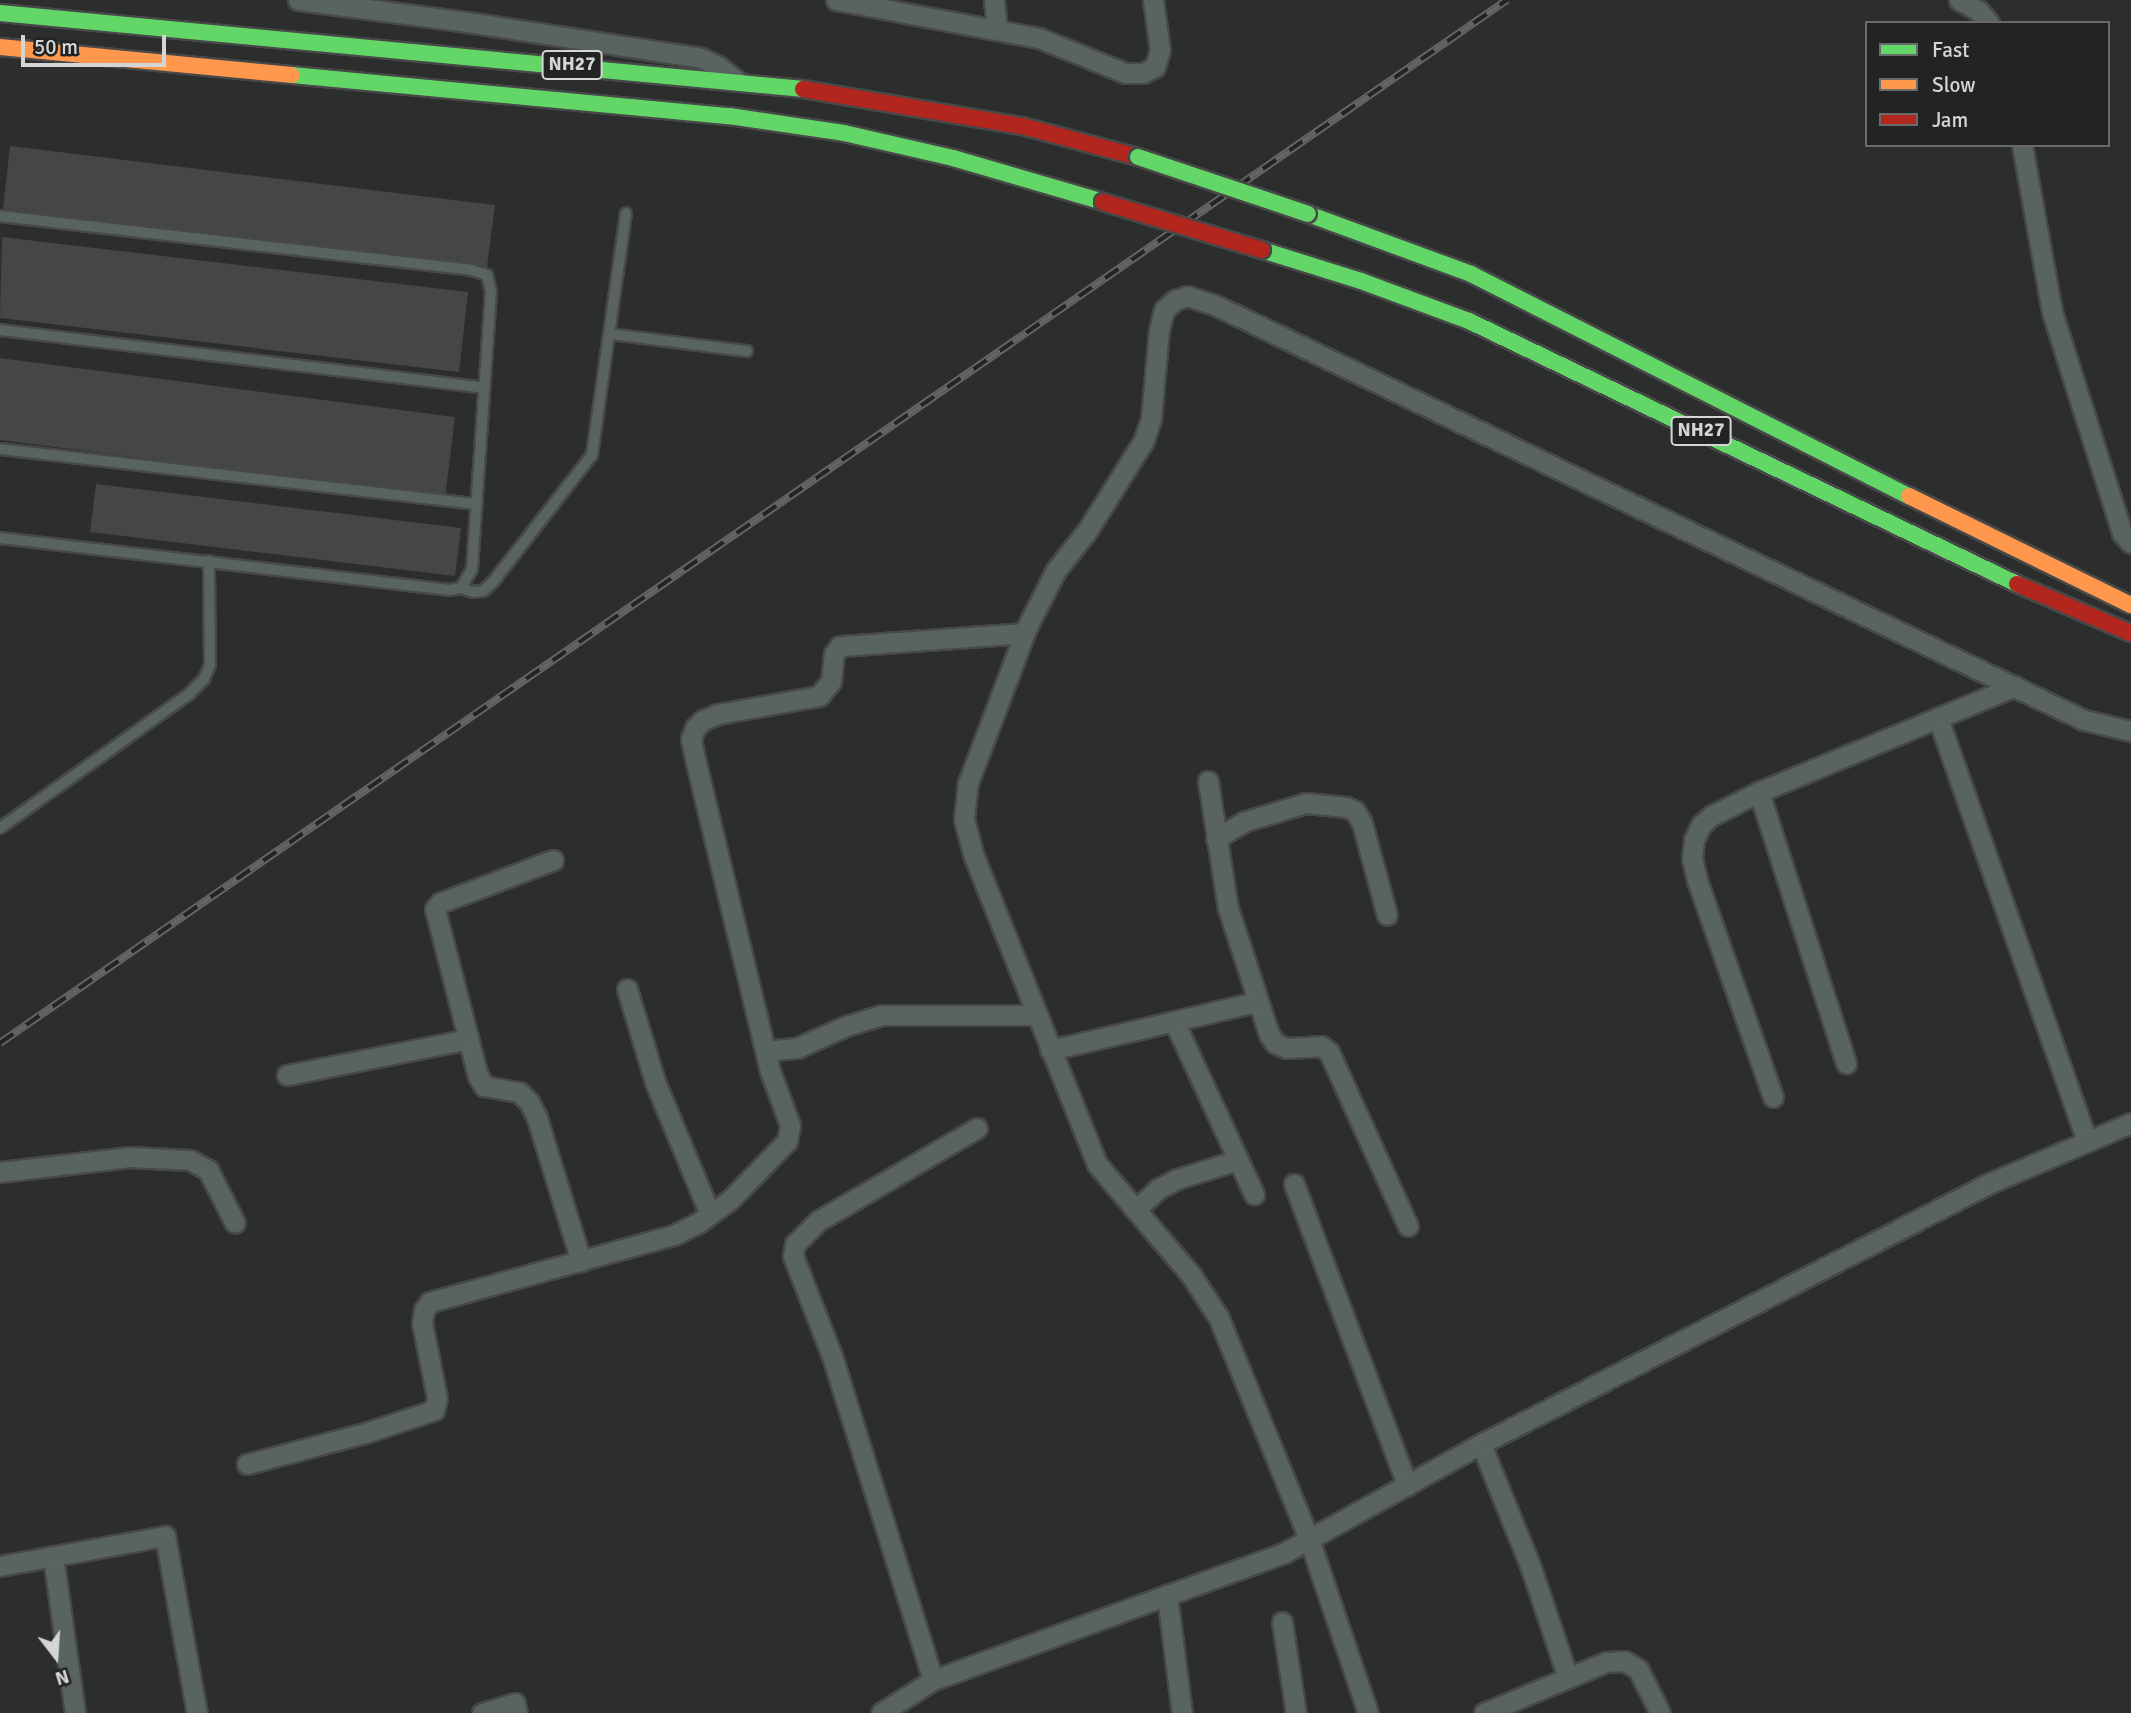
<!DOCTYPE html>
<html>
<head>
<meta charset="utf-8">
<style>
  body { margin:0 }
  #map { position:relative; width:2131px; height:1713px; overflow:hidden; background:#2c2d2d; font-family:Signika,sans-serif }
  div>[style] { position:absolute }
  .building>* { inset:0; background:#454646 }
  .roads { filter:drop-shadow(2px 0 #474848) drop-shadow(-2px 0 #474848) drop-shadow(0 2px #474848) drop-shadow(0 -2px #474848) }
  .lane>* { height:10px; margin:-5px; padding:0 5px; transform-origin:5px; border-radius:5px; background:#59635f }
  .street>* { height:19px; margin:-9.5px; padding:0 9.5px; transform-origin:9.5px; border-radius:9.5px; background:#59635f }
  .fast>* { height:16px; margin:-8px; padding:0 8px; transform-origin:8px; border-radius:8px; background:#63d668 }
  .slow>* { height:16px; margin:-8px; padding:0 8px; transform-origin:8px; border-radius:8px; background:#ff974d }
  .jam>* { height:16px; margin:-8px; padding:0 8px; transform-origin:8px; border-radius:8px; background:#b3261e }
  .rail>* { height:8px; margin-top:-4px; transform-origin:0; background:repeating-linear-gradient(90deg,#212423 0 16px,#626564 0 32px); box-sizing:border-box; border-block:2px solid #626564 }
  .bridges { filter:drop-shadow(2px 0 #474848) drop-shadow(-2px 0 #474848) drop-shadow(0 2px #474848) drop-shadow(0 -2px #474848) }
  .fast-bridge>* { height:16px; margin:-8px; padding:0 8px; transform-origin:8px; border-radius:8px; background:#63d668 }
  .jam-bridge>* { height:16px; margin:-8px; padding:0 8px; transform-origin:8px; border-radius:8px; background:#b3261e }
  span { translate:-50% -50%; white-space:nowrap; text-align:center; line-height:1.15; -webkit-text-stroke:7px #212423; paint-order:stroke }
  .shield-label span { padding:2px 5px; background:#212423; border:2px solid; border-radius:5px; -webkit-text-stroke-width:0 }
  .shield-label { font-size:19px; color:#d4d6d5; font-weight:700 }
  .legend { position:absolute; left:1865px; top:21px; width:245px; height:126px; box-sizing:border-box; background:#212423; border:2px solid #696b6a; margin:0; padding:9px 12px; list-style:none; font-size:21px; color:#d4d6d5 }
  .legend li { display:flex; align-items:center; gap:14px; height:35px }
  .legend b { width:35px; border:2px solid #696b6a }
  .north { position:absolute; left:21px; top:1622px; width:70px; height:70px; -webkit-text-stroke:5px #212423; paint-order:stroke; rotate:163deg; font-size:19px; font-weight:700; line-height:28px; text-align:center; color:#d4d6d5 }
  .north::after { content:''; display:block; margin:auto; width:24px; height:32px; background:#d4d6d5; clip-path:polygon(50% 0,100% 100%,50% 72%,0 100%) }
  .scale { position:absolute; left:21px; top:35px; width:145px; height:32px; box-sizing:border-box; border:4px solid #d4d6d5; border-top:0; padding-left:9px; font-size:21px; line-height:24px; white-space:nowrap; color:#d4d6d5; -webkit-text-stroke:5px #212423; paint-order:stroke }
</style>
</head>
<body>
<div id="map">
  <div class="building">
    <i style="clip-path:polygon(10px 146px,495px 205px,487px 267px,3px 209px)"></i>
    <i style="clip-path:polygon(2px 237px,468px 292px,459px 372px,0 318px)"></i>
    <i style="clip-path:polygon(0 358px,455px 417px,445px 497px,0 440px)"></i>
    <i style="clip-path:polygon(96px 484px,461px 528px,455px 576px,90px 532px)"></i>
  </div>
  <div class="roads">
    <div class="lane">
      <i style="left:0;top:216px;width:474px;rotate:6.5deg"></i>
      <i style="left:471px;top:270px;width:17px;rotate:17deg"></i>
      <i style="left:487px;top:275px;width:16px;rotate:76deg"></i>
      <i style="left:491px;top:291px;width:279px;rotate:93.9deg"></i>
      <i style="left:472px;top:569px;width:22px;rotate:120deg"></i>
      <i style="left:461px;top:588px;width:11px;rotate:170deg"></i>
      <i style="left:450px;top:590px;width:453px;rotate:-173.4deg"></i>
      <i style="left:0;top:330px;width:487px;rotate:6.8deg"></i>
      <i style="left:610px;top:334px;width:138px;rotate:7.1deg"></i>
      <i style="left:0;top:449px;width:479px;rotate:6.6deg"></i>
      <i style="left:461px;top:588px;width:13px;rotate:18deg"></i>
      <i style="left:473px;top:592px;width:10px;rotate:-6deg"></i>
      <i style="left:483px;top:591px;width:13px;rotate:-42deg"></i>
      <i style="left:493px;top:582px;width:161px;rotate:-52.1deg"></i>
      <i style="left:592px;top:455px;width:244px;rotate:-82deg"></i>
      <i style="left:0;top:828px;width:232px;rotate:-35.3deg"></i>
      <i style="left:189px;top:694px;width:21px;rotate:-45deg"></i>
      <i style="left:204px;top:679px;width:15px;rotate:-67deg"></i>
      <i style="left:210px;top:665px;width:104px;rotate:-90.6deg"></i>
    </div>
    <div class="street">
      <i style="left:298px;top:0;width:170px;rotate:7.4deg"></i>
      <i style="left:467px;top:22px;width:237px;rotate:8.7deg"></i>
      <i style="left:701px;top:58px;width:19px;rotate:25deg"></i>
      <i style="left:718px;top:66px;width:23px;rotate:38deg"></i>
      <i style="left:836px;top:0;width:207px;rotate:10.6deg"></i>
      <i style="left:1039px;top:38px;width:93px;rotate:22.1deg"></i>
      <i style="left:1125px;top:73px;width:18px"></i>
      <i style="left:1143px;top:73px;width:13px;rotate:-27deg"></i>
      <i style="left:1155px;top:67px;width:18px;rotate:-74deg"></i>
      <i style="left:1160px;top:50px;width:50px;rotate:-98deg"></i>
      <i style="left:994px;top:0;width:29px;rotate:84deg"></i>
      <i style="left:1959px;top:0;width:23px;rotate:29deg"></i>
      <i style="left:1979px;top:11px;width:16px;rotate:50deg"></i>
      <i style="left:2022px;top:145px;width:170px;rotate:79.8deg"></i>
      <i style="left:2052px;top:312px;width:232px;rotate:72.4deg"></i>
      <i style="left:2122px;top:533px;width:13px;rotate:48deg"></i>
      <i style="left:1938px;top:718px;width:448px;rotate:70.6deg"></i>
      <i style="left:1208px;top:781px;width:129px;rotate:81.1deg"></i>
      <i style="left:1228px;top:908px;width:133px;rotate:72deg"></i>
      <i style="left:1269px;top:1034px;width:11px;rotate:56deg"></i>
      <i style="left:1275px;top:1043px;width:12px;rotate:24deg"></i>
      <i style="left:1286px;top:1048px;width:35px;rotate:-3deg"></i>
      <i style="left:1321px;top:1046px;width:10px;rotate:37deg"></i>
      <i style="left:1329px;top:1052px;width:191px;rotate:65.6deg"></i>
      <i style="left:1759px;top:792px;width:285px;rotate:72.2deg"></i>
      <i style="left:1216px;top:838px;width:34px;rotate:-30deg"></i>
      <i style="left:1246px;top:821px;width:63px;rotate:-16.7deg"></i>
      <i style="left:1306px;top:803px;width:40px;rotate:5.7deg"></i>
      <i style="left:1346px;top:807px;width:10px;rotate:24deg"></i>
      <i style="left:1355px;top:811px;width:14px;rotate:60deg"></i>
      <i style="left:1362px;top:823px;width:95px;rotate:74.8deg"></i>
      <i style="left:553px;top:860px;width:121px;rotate:159.2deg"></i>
      <i style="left:440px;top:903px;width:8px;rotate:130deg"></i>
      <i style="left:435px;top:909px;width:172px;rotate:75.6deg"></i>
      <i style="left:478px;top:1076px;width:12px;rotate:59deg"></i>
      <i style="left:484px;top:1086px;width:36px;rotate:10deg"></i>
      <i style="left:519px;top:1092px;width:14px;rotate:45deg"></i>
      <i style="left:529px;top:1102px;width:18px;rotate:63deg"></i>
      <i style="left:537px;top:1118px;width:150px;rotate:72.9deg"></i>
      <i style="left:627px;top:989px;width:97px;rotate:73.2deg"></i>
      <i style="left:655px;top:1082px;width:143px;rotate:67.4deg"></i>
      <i style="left:1174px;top:1021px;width:191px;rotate:65.2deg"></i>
      <i style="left:1050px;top:1050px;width:212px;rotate:-13.1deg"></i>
      <i style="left:766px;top:1051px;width:31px;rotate:-6deg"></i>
      <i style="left:797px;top:1048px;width:54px;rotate:-24.2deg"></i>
      <i style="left:846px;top:1026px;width:37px;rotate:-17deg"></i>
      <i style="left:881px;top:1015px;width:155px"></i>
      <i style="left:287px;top:1075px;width:185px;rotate:-11.2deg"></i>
      <i style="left:1773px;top:1097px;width:230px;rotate:-109.3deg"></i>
      <i style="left:1697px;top:880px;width:22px;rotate:-103deg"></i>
      <i style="left:1692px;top:859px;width:19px;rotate:-84deg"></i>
      <i style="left:1694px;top:840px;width:17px;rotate:-65deg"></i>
      <i style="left:1701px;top:825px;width:13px;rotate:-42deg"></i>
      <i style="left:1711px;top:816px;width:54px;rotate:-26.6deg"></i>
      <i style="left:1759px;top:792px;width:277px;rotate:-22.5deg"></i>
      <i style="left:0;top:1172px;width:131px;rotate:-6.6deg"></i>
      <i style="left:130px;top:1157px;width:60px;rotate:2.9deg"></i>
      <i style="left:190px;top:1160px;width:21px;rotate:29deg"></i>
      <i style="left:208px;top:1170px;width:59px;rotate:63deg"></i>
      <i style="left:1294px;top:1184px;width:322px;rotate:69.4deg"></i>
      <i style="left:1135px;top:1210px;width:31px;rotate:-42deg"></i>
      <i style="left:1158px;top:1189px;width:21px;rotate:-28deg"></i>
      <i style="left:1177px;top:1179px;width:64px;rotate:-17.3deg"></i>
      <i style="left:1481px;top:1444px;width:134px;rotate:68deg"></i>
      <i style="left:1531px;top:1568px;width:116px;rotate:71.4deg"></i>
      <i style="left:247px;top:1464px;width:125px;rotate:-14.8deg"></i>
      <i style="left:368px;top:1432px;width:70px;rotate:-18.4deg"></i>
      <i style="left:434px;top:1410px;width:12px;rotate:-76deg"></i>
      <i style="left:437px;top:1398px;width:76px;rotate:-101.3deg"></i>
      <i style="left:422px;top:1323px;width:13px;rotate:-81deg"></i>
      <i style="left:424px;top:1310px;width:10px;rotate:-53deg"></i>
      <i style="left:430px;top:1302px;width:253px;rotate:-15.4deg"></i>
      <i style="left:674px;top:1235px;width:27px;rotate:-27deg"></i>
      <i style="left:698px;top:1223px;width:39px;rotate:-36deg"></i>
      <i style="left:730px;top:1200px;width:82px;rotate:-46deg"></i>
      <i style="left:787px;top:1141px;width:16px;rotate:-79deg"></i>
      <i style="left:790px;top:1125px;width:58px;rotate:-110.3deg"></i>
      <i style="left:770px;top:1071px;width:317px;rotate:-103.5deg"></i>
      <i style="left:696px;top:763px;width:25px;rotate:-102deg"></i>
      <i style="left:691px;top:739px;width:12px;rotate:-70deg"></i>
      <i style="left:695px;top:728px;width:11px;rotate:-45deg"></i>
      <i style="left:703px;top:720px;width:16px;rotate:-22deg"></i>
      <i style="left:718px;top:714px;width:103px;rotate:-10.1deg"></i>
      <i style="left:819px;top:696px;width:19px;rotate:-51deg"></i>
      <i style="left:831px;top:681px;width:27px;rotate:-84deg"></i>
      <i style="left:834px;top:654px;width:10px;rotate:-53deg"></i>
      <i style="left:840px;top:646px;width:184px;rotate:-4deg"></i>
      <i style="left:53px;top:1556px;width:159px;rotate:82deg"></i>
      <i style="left:0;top:1566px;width:168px;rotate:-10.3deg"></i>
      <i style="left:165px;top:1536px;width:180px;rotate:79.8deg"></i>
      <i style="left:1167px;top:1595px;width:119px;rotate:82.8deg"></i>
      <i style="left:1282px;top:1622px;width:92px;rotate:81.3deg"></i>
      <i style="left:933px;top:1680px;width:339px;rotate:-107.3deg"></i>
      <i style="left:832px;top:1356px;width:107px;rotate:-111.3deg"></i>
      <i style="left:793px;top:1256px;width:12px;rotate:-81deg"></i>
      <i style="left:795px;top:1244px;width:33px;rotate:-45deg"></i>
      <i style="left:818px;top:1221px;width:184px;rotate:-30.3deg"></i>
      <i style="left:482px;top:1713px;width:34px;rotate:-17deg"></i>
      <i style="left:515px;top:1703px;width:10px;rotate:79deg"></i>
      <i style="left:881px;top:1713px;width:62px;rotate:-32.4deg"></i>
      <i style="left:933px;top:1680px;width:373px;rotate:-19.9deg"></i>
      <i style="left:1284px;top:1553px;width:225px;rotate:-29deg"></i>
      <i style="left:1481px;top:1444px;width:572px;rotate:-27.15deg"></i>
      <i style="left:1990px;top:1183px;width:153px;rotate:-23.1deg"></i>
      <i style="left:1368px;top:1713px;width:184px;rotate:-108.7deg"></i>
      <i style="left:1309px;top:1539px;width:239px;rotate:-112.2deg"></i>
      <i style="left:1219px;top:1318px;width:51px;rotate:-123.1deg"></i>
      <i style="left:1191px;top:1275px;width:145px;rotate:-130.3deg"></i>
      <i style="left:1097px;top:1164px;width:331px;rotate:-111.8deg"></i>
      <i style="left:974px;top:857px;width:39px;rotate:-105deg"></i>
      <i style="left:964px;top:819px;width:36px;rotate:-84deg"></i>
      <i style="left:968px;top:783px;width:167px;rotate:-69.3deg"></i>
      <i style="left:1027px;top:627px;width:64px;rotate:-63deg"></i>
      <i style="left:1056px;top:570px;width:50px;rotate:-51.5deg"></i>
      <i style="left:1087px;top:531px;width:107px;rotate:-57.9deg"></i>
      <i style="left:1144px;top:440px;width:22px;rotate:-72deg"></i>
      <i style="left:1151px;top:419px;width:89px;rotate:-84.9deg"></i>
      <i style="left:1159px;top:330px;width:21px;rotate:-76deg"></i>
      <i style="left:1164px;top:310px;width:15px;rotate:-42deg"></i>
      <i style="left:1175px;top:300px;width:13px;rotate:-18deg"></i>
      <i style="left:1187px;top:296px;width:29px;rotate:18deg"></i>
      <i style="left:1215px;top:305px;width:963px;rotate:25.53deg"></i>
      <i style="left:2084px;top:720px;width:48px;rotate:13.2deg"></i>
      <i style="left:1484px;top:1713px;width:132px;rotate:-22.7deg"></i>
      <i style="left:1606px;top:1662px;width:18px;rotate:-3deg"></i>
      <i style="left:1624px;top:1661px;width:16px;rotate:30deg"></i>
      <i style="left:1638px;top:1669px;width:49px;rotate:63.4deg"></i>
    </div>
    <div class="fast">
      <i style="left:0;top:13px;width:807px;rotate:5.41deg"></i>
      <i style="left:292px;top:75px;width:439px;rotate:5.4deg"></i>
      <i style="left:729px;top:116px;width:116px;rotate:8.4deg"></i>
      <i style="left:844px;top:133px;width:112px;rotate:12.9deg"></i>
      <i style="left:953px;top:158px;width:156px;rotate:16.3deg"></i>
      <i style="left:1308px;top:214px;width:174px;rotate:20.2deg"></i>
      <i style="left:1471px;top:274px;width:491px;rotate:26.9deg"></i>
      <i style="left:1262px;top:250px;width:104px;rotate:17.4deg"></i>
      <i style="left:1361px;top:281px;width:115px;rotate:20.3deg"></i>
      <i style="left:1469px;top:321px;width:608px;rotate:25.64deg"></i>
    </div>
    <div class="slow">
      <i style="left:0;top:47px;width:293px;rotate:5.5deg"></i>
      <i style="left:1909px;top:496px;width:247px;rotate:26.2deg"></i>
    </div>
    <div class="jam">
      <i style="left:803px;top:89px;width:222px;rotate:9.6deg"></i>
      <i style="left:1022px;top:126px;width:120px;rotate:15deg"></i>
      <i style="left:2017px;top:584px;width:124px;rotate:23.3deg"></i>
    </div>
  </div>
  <div class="rail">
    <i style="left:0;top:1043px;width:1833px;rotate:-34.69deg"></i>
  </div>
  <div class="bridges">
    <div class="fast-bridge">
      <i style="left:1138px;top:157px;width:179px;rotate:18.5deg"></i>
    </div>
    <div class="jam-bridge">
      <i style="left:1103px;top:202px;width:166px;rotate:16.8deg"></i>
    </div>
  </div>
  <div class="shield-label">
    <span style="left:572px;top:65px">NH27</span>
    <span style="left:1701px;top:431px">NH27</span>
  </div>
  <ul class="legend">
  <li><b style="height:9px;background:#63d668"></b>Fast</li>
  <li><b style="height:9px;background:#ff974d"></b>Slow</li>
  <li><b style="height:9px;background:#b3261e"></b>Jam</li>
  </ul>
  <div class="north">N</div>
  <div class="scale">50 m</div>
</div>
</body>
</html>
